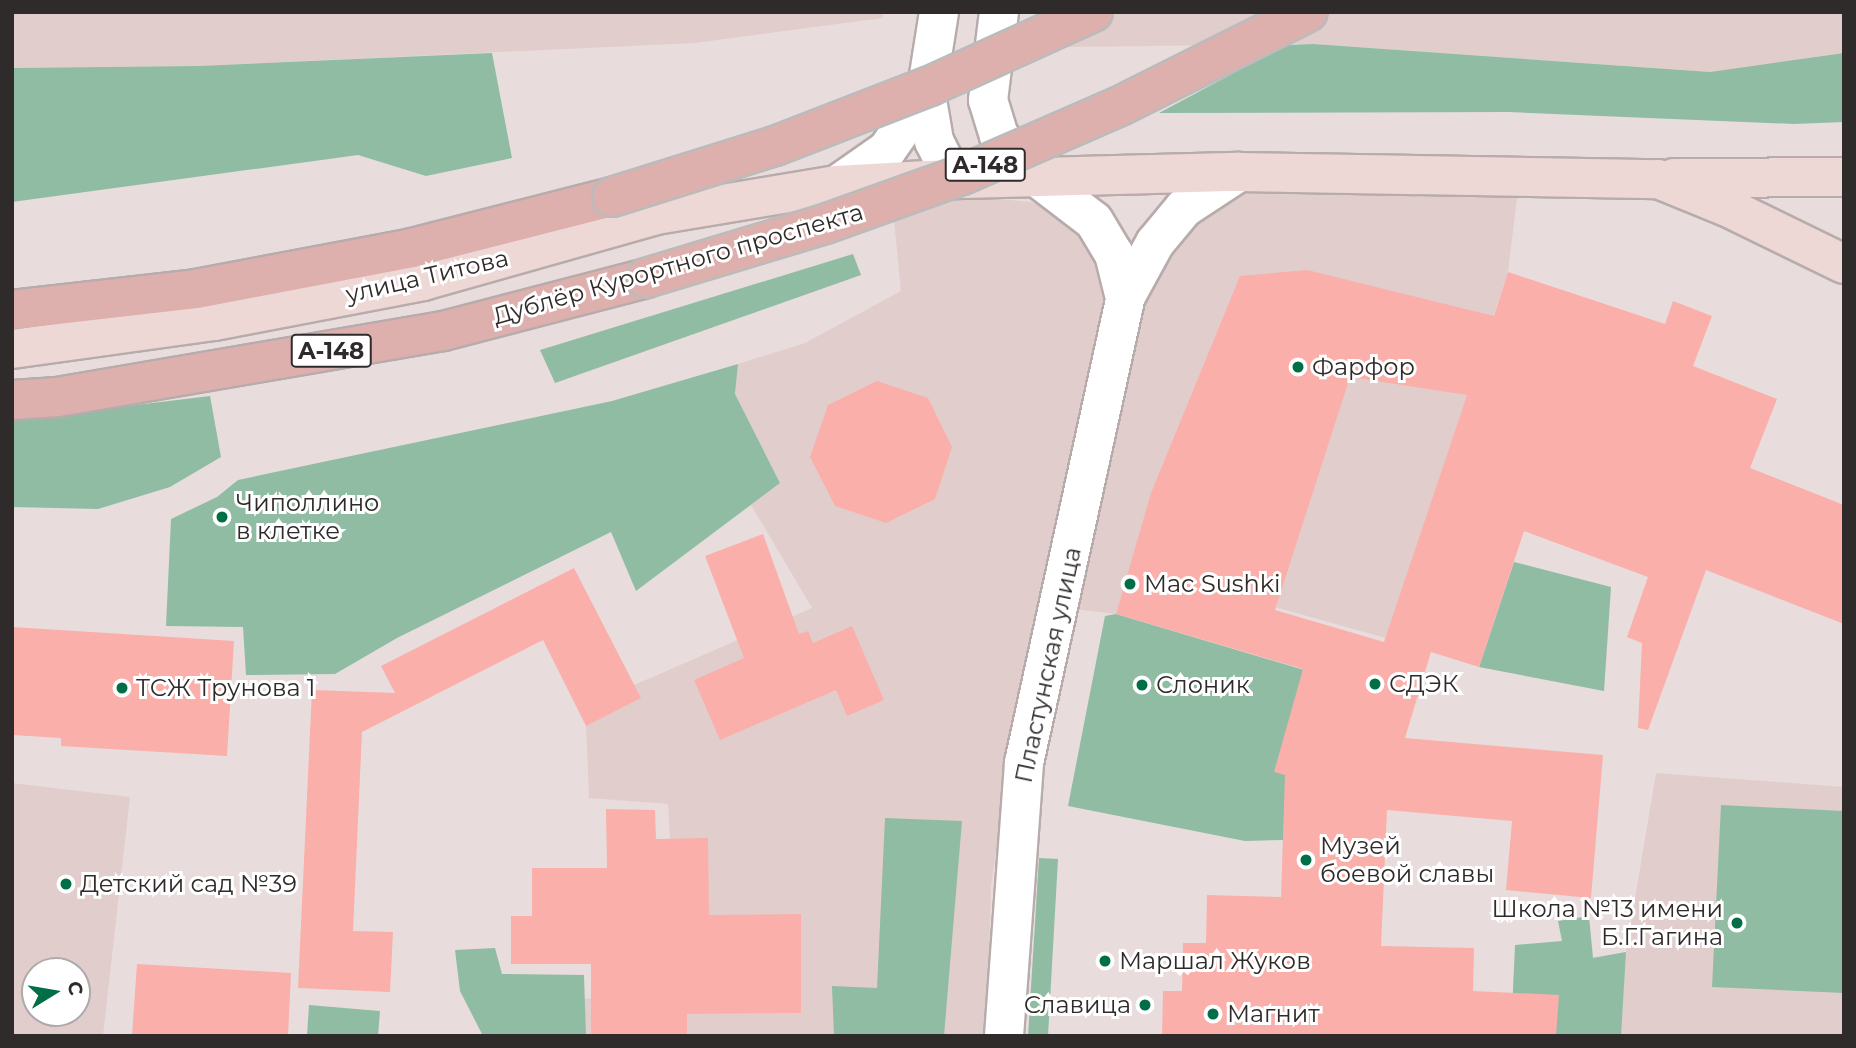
<!DOCTYPE html>
<html>
<head>
<meta charset="utf-8">
<style>
  body { margin:0 }
  #map { position:relative; width:1856px; height:1048px; overflow:hidden; background:#e8dddc; font-family:Montserrat,sans-serif }
  div>[style] { position:absolute }
  .built>* { inset:0; background:#e1cecc }
  .green>* { inset:0; background:#90bca3 }
  .building>* { inset:0; background:#faafaa }
  .roads { filter:drop-shadow(2px 0 #b7acab) drop-shadow(-2px 0 #b7acab) drop-shadow(0 2px #b7acab) drop-shadow(0 -2px #b7acab) }
  .tertiary>* { height:38px; margin:-19px; padding:0 19px; transform-origin:19px; border-radius:19px; background:#fff }
  .secondary>* { height:38px; margin:-19px; padding:0 19px; transform-origin:19px; border-radius:19px; background:#eed8d6 }
  .primary>* { height:38px; margin:-19px; padding:0 19px; transform-origin:19px; border-radius:19px; background:#deb0ad }
  .bridges { filter:drop-shadow(2px 0 #bcbbbb) drop-shadow(-2px 0 #bcbbbb) drop-shadow(0 2px #bcbbbb) drop-shadow(0 -2px #bcbbbb) }
  .primary-bridge>* { height:38px; margin:-19px; padding:0 19px; transform-origin:19px; border-radius:19px; background:#deb0ad }
  .dots>* { width:19px; height:19px; translate:-50% -50%; box-sizing:border-box; border:4px solid #fff; border-radius:50% }
  span { translate:-50% -50%; white-space:nowrap; text-align:center; line-height:1.15; -webkit-text-stroke:6px #fff; paint-order:stroke }
  .shield-label span { padding:2px 5px; background:#fff; border:2px solid; border-radius:5px; -webkit-text-stroke-width:0 }
  .shield-label { font-size:23px; color:#2f2b2a; font-weight:700 }
  .street-label { font-size:24px; color:#2f2b2a }
  .poi-label { font-size:24px; color:#2f2b2a }
  .left { translate:0 -50%; text-align:left }
  .right { translate:-100% -50%; text-align:right }
  .frame { position:absolute; inset:0; border:14px solid #2f2b2a; pointer-events:none }
  .north { position:absolute; left:21px; top:957px; width:70px; height:70px; box-sizing:border-box; background:#fff; border:2px solid #acaaaa; border-radius:50%; rotate:79deg; font-size:19px; font-weight:700; line-height:28px; text-align:center; color:#2f2b2a }
  .north::after { content:''; display:block; margin:auto; width:24px; height:32px; background:#006e46; clip-path:polygon(50% 0,100% 100%,50% 72%,0 100%) }
</style>
</head>
<body>
<div id="map">
  <div class="built">
    <i style="clip-path:polygon(12px 12px,883px 12px,883px 18px,695px 43px,198px 66px,12px 68px)"></i>
    <i style="clip-path:polygon(1073px 12px,1844px 12px,1844px 53px,1710px 72px,1313px 44px,1069px 47px)"></i>
    <i style="clip-path:polygon(1242px 189px,1518px 191px,1508px 272px,1386px 638px,1130px 567px,1116px 614px,1074px 609px,1138px 307px,1207px 206px)"></i>
    <i style="clip-path:polygon(955px 194px,1031px 202px,1063px 215px,1092px 251px,1105px 299px,1012px 745px,991px 886px,987px 1035px,579px 1036px,580px 999px,679px 995px,668px 804px,589px 798px,586px 726px,634px 685px,812px 608px,751px 505px,780px 483px,735px 394px,738px 364px,805px 343px,901px 291px,893px 210px)"></i>
    <i style="clip-path:polygon(1656px 773px,1844px 787px,1844px 1036px,1511px 1036px,1514px 970px,1626px 952px)"></i>
    <i style="clip-path:polygon(evenodd,12px 783px,130px 797px,103px 1036px,12px 1036px,12px 783px,77px 971px,77px 1013px,35px 1013px,35px 971px,77px 971px)"></i>
  </div>
  <div class="green">
    <i style="clip-path:polygon(1313px 44px,1710px 72px,1844px 53px,1844px 122px,1794px 124px,1509px 112px,1159px 113px,1286px 45px)"></i>
    <i style="clip-path:polygon(492px 53px,512px 158px,426px 176px,358px 155px,12px 202px,12px 68px,198px 66px)"></i>
    <i style="clip-path:polygon(853px 254px,861px 275px,555px 383px,540px 350px)"></i>
    <i style="clip-path:polygon(738px 364px,735px 394px,780px 483px,636px 591px,611px 532px,397px 638px,335px 674px,246px 675px,243px 627px,166px 626px,171px 519px,217px 497px,238px 480px,612px 401px)"></i>
    <i style="clip-path:polygon(210px 396px,221px 457px,170px 487px,98px 509px,12px 507px,12px 420px)"></i>
    <i style="clip-path:polygon(1514px 562px,1611px 587px,1604px 691px,1479px 667px)"></i>
    <i style="clip-path:polygon(1116px 614px,1304px 670px,1386px 805px,1283px 840px,1245px 841px,1068px 806px,1105px 616px)"></i>
    <i style="clip-path:polygon(1721px 805px,1844px 811px,1844px 993px,1712px 987px)"></i>
    <i style="clip-path:polygon(885px 818px,962px 821px,944px 1036px,834px 1036px,832px 986px,877px 988px)"></i>
    <i style="clip-path:polygon(1039px 858px,1058px 859px,1048px 1036px,1028px 1036px)"></i>
    <i style="clip-path:polygon(1589px 916px,1593px 958px,1626px 952px,1621px 1036px,1511px 1036px,1515px 945px,1562px 941px,1558px 921px)"></i>
    <i style="clip-path:polygon(495px 948px,502px 974px,584px 975px,586px 1036px,483px 1036px,460px 991px,455px 950px)"></i>
    <i style="clip-path:polygon(309px 1005px,380px 1011px,378px 1036px,307px 1036px)"></i>
  </div>
  <div class="building">
    <i style="clip-path:polygon(evenodd,1307px 270px,1494px 316px,1508px 272px,1665px 324px,1673px 301px,1712px 316px,1693px 366px,1777px 399px,1750px 468px,1844px 505px,1844px 624px,1706px 570px,1648px 730px,1638px 728px,1642px 643px,1627px 637px,1648px 577px,1524px 531px,1479px 667px,1431px 652px,1405px 738px,1603px 755px,1591px 898px,1506px 890px,1512px 821px,1387px 810px,1381px 946px,1474px 948px,1473px 991px,1559px 995px,1556px 1036px,1162px 1036px,1163px 991px,1182px 991px,1183px 943px,1206px 943px,1207px 895px,1281px 897px,1285px 775px,1274px 772px,1303px 669px,1116px 614px,1151px 493px,1240px 276px,1307px 270px,1350px 377px,1467px 395px,1384px 642px,1275px 610px,1350px 377px)"></i>
    <i style="clip-path:polygon(877px 381px,928px 398px,952px 447px,935px 499px,886px 523px,835px 506px,810px 457px,828px 405px)"></i>
    <i style="clip-path:polygon(763px 534px,799px 634px,808px 631px,813px 643px,852px 626px,884px 700px,847px 716px,836px 690px,720px 740px,694px 680px,744px 658px,705px 556px)"></i>
    <i style="clip-path:polygon(574px 568px,641px 698px,586px 726px,543px 640px,362px 732px,353px 931px,393px 932px,390px 992px,298px 988px,312px 690px,395px 693px,381px 666px)"></i>
    <i style="clip-path:polygon(12px 627px,234px 641px,227px 756px,61px 746px,61px 738px,12px 735px)"></i>
    <i style="clip-path:polygon(606px 809px,655px 810px,656px 839px,708px 838px,709px 915px,801px 914px,801px 1013px,687px 1014px,687px 1036px,591px 1036px,591px 964px,511px 964px,511px 916px,532px 916px,532px 868px,607px 868px)"></i>
    <i style="clip-path:polygon(137px 964px,291px 973px,288px 1036px,132px 1036px)"></i>
  </div>
  <div class="roads">
    <div class="tertiary">
      <i style="left:939px;top:12px;width:83px;rotate:99deg"></i>
      <i style="left:926px;top:94px;width:48px;rotate:80.3deg"></i>
      <i style="left:934px;top:141px;width:42px;rotate:63.4deg"></i>
      <i style="left:999px;top:12px;width:89px;rotate:97.1deg"></i>
      <i style="left:988px;top:100px;width:38px;rotate:73deg"></i>
      <i style="left:999px;top:136px;width:59px;rotate:47.1deg"></i>
      <i style="left:1039px;top:179px;width:69px;rotate:37.4deg"></i>
      <i style="left:1094px;top:221px;width:39px;rotate:59deg"></i>
      <i style="left:1114px;top:254px;width:45px;rotate:76deg"></i>
      <i style="left:837px;top:185px;width:61px;rotate:-35deg"></i>
      <i style="left:887px;top:150px;width:68px;rotate:-55.1deg"></i>
      <i style="left:1004px;top:1036px;width:274px;rotate:-85.8deg"></i>
      <i style="left:1024px;top:763px;width:476px;rotate:-77.7deg"></i>
      <i style="left:1125px;top:298px;width:63px;rotate:-61.4deg"></i>
      <i style="left:1155px;top:243px;width:45px;rotate:-50.4deg"></i>
      <i style="left:1184px;top:208px;width:66px;rotate:-33.2deg"></i>
    </div>
    <div class="secondary">
      <i style="left:1674px;top:178px;width:170px;rotate:-0.3deg"></i>
      <i style="left:12px;top:349px;width:204px;rotate:-7.9deg"></i>
      <i style="left:214px;top:321px;width:213px;rotate:-10.8deg"></i>
      <i style="left:423px;top:281px;width:242px;rotate:-15.8deg"></i>
      <i style="left:656px;top:215px;width:183px;rotate:-9.4deg"></i>
      <i style="left:837px;top:185px;width:89px;rotate:-3.2deg"></i>
      <i style="left:926px;top:180px;width:313px;rotate:-1.5deg"></i>
      <i style="left:1239px;top:172px;width:419px;rotate:1deg"></i>
      <i style="left:1658px;top:179px;width:74px;rotate:22.1deg"></i>
      <i style="left:1727px;top:207px;width:130px;rotate:26deg"></i>
    </div>
    <div class="primary">
      <i style="left:12px;top:310px;width:185px;rotate:-6.5deg"></i>
      <i style="left:196px;top:289px;width:220px;rotate:-10.7deg"></i>
      <i style="left:412px;top:248px;width:206px;rotate:-14.3deg"></i>
      <i style="left:12px;top:400px;width:45px;rotate:-3.8deg"></i>
      <i style="left:57px;top:397px;width:392px;rotate:-9.7deg"></i>
      <i style="left:443px;top:331px;width:210px;rotate:-14.6deg"></i>
    </div>
  </div>
  <div class="bridges">
    <div class="primary-bridge">
      <i style="left:612px;top:197px;width:171px;rotate:-17.4deg"></i>
      <i style="left:775px;top:146px;width:166px;rotate:-21.2deg"></i>
      <i style="left:930px;top:86px;width:179px;rotate:-24.4deg"></i>
      <i style="left:646px;top:278px;width:187px;rotate:-16.8deg"></i>
      <i style="left:825px;top:224px;width:145px;rotate:-19.7deg"></i>
      <i style="left:962px;top:175px;width:172px;rotate:-23.6deg"></i>
      <i style="left:1120px;top:106px;width:210px;rotate:-26.6deg"></i>
    </div>
  </div>
  <div class="dots">
    <i style="left:1298px;top:367px;background:#006e46"></i>
    <i style="left:222px;top:517px;background:#006e46"></i>
    <i style="left:1130px;top:584px;background:#006e46"></i>
    <i style="left:1375px;top:684px;background:#006e46"></i>
    <i style="left:1142px;top:685px;background:#006e46"></i>
    <i style="left:122px;top:688px;background:#006e46"></i>
    <i style="left:1306px;top:860px;background:#006e46"></i>
    <i style="left:66px;top:884px;background:#006e46"></i>
    <i style="left:1737px;top:923px;background:#006e46"></i>
    <i style="left:1105px;top:961px;background:#006e46"></i>
    <i style="left:1145px;top:1005px;background:#006e46"></i>
    <i style="left:1213px;top:1014px;background:#006e46"></i>
  </div>
  <div class="shield-label">
    <span style="left:985px;top:165px">А-148</span>
    <span style="left:331px;top:351px">А-148</span>
  </div>
  <div class="street-label">
    <span style="left:678px;top:264px;rotate:-16deg">Дублёр Курортного проспекта</span>
    <span style="left:427px;top:276px;rotate:-13deg">улица Титова</span>
    <span style="left:1048px;top:665px;rotate:-78deg">Пластунская улица</span>
  </div>
  <div class="poi-label">
    <span class="left" style="left:1312px;top:367px">Фарфор</span>
    <span class="left" style="left:236px;top:517px">Чиполлино<br>в клетке</span>
    <span class="left" style="left:1144px;top:584px">Mac Sushki</span>
    <span class="left" style="left:1389px;top:684px">СДЭК</span>
    <span class="left" style="left:1156px;top:685px">Слоник</span>
    <span class="left" style="left:136px;top:688px">ТСЖ Трунова 1</span>
    <span class="left" style="left:1320px;top:860px">Музей<br>боевой славы</span>
    <span class="left" style="left:80px;top:884px">Детский сад №39</span>
    <span class="right" style="left:1723px;top:923px">Школа №13 имени<br>Б.Г.Гагина</span>
    <span class="left" style="left:1119px;top:961px">Маршал Жуков</span>
    <span class="right" style="left:1131px;top:1005px">Славица</span>
    <span class="left" style="left:1227px;top:1014px">Магнит</span>
  </div>
  <div class="frame"></div>
  <div class="north">С</div>
</div>
</body>
</html>
